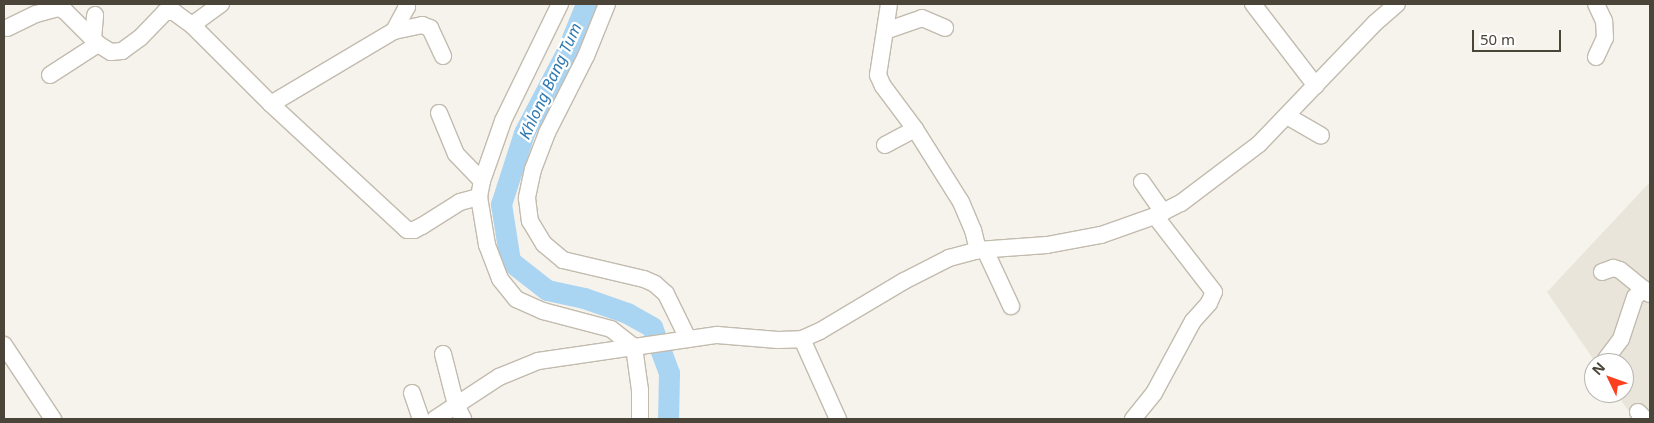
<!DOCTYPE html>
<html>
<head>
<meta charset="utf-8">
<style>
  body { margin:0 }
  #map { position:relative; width:1654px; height:423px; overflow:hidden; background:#f6f3ec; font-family:"Noto Sans",sans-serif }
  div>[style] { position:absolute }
  .residential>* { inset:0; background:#eae5da }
  .river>* { height:21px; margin:-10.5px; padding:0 10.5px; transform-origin:10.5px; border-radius:10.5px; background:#a9d4f2 }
  .roads { filter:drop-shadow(1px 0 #c2bbae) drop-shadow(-1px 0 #c2bbae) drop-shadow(0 1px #c2bbae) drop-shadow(0 -1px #c2bbae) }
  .minor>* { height:16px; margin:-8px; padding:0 8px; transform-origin:8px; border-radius:8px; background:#fff }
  span { translate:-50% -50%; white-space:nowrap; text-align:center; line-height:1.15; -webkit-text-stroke:4.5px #fff; paint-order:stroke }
  .water-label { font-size:16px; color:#2e7ab2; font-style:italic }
  .frame { position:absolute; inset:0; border:5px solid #4b4439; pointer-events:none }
  .north { position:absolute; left:1584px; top:353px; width:50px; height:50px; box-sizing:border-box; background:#fff; border:1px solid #b7b4b0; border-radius:50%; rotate:312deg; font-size:14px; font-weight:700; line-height:20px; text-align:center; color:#4b4439 }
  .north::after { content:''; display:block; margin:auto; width:18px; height:22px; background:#fc3f1d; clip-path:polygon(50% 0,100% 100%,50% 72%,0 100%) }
  .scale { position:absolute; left:1472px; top:30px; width:89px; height:22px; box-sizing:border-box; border:2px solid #4b4439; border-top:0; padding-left:6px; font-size:15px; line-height:18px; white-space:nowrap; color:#4b4439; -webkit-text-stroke:4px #fff; paint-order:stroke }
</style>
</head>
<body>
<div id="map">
  <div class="residential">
    <i style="clip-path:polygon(1650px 182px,1650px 419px,1634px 419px,1616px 393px,1624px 393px,1624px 363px,1596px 363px,1547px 292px)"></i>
  </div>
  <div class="river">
    <i style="left:586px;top:4px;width:53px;rotate:112.2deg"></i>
    <i style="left:566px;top:53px;width:90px;rotate:117.7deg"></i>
    <i style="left:524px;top:133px;width:75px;rotate:107.9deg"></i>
    <i style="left:501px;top:204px;width:58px;rotate:81deg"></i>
    <i style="left:510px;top:261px;width:47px;rotate:38.1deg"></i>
    <i style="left:547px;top:290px;width:38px;rotate:12deg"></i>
    <i style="left:584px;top:298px;width:46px;rotate:19.2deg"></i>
    <i style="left:627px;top:313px;width:29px;rotate:29deg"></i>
    <i style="left:652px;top:327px;width:49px;rotate:69.7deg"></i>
    <i style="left:669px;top:373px;width:46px;rotate:91.2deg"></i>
  </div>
  <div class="roads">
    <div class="minor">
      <i style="left:560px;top:4px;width:130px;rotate:116deg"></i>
      <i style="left:503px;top:121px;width:64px;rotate:109.3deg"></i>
      <i style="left:482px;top:181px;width:16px;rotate:101deg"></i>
      <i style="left:479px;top:197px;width:49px;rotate:80.5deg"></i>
      <i style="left:487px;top:245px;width:36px;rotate:69deg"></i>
      <i style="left:500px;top:279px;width:26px;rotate:51deg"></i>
      <i style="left:516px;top:299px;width:30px;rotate:24deg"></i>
      <i style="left:543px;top:311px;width:70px;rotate:14.8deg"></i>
      <i style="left:611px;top:329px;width:29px;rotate:38deg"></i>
      <i style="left:634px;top:347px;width:43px;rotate:82.1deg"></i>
      <i style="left:640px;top:390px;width:29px;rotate:90deg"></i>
      <i style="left:607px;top:4px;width:56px;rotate:112deg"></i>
      <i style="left:586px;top:56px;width:86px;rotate:116.9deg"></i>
      <i style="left:547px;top:133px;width:39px;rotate:111deg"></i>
      <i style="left:533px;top:169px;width:30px;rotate:102deg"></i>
      <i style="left:527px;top:198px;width:23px;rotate:83deg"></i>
      <i style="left:530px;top:221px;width:27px;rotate:59deg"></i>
      <i style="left:544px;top:244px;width:25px;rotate:40deg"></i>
      <i style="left:563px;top:260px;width:83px;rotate:13.2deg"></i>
      <i style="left:644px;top:279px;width:12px;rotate:24deg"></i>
      <i style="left:655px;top:284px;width:15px;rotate:42deg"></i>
      <i style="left:666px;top:294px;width:50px;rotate:63.9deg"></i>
      <i style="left:889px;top:4px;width:72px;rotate:98.8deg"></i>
      <i style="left:878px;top:75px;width:12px;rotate:66deg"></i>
      <i style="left:883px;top:86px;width:54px;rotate:53.3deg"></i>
      <i style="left:915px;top:129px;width:86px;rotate:57.8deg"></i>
      <i style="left:961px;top:202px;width:30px;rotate:67deg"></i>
      <i style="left:973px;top:230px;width:21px;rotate:76deg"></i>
      <i style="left:1253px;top:4px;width:103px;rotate:52.5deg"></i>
      <i style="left:192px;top:25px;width:36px;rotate:-36deg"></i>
      <i style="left:7px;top:28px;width:32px;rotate:-26deg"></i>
      <i style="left:36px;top:14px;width:24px;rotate:-15deg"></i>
      <i style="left:59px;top:8px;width:7px;rotate:27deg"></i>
      <i style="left:65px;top:11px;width:47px;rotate:45deg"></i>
      <i style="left:98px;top:44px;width:15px;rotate:32deg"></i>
      <i style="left:111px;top:52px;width:11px;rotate:-5deg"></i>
      <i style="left:122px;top:51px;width:22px;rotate:-36deg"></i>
      <i style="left:140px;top:38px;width:36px;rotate:-46deg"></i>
      <i style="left:165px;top:12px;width:9px"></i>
      <i style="left:174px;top:12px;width:22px;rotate:36deg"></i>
      <i style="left:192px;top:25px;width:112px;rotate:45deg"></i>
      <i style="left:271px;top:104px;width:185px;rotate:42.8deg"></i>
      <i style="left:407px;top:230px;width:7px"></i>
      <i style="left:414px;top:230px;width:9px;rotate:-27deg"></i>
      <i style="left:422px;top:226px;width:45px;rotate:-32.3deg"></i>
      <i style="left:460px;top:202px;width:20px;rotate:-15deg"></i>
      <i style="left:394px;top:31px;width:27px;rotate:-62deg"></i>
      <i style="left:407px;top:7px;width:3px;rotate:-108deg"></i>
      <i style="left:885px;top:31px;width:39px;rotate:-19deg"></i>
      <i style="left:922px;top:18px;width:25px;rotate:23deg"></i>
      <i style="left:93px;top:39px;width:24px;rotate:-85deg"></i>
      <i style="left:1596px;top:57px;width:21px;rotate:-65deg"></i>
      <i style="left:1605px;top:38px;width:17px;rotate:-93deg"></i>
      <i style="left:1604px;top:21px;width:19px;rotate:-115deg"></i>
      <i style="left:50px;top:75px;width:57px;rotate:-32.9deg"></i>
      <i style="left:271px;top:104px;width:143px;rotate:-30.7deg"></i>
      <i style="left:394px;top:31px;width:29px;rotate:-12deg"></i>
      <i style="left:422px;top:25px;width:9px;rotate:21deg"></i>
      <i style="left:430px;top:28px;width:31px;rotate:65deg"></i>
      <i style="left:439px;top:113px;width:44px;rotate:67.5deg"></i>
      <i style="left:456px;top:154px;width:37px;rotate:46deg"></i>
      <i style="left:1287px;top:116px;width:39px;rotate:30deg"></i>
      <i style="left:885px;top:145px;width:34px;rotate:-28deg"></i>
      <i style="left:1142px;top:182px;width:37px;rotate:55deg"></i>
      <i style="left:985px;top:250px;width:62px;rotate:65.1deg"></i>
      <i style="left:1602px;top:272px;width:12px;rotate:-20deg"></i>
      <i style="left:1613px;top:268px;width:7px;rotate:16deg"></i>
      <i style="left:1620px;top:270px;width:38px;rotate:39deg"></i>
      <i style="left:802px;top:339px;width:88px;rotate:65.8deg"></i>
      <i style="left:4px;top:345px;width:89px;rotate:56.5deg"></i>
      <i style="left:443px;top:354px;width:53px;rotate:75.7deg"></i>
      <i style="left:456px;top:405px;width:16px;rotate:63deg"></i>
      <i style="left:1606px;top:359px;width:25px;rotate:-53deg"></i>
      <i style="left:1621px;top:339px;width:44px;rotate:-71.6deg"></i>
      <i style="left:1635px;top:297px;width:12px;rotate:-42deg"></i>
      <i style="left:412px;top:393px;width:28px;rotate:71deg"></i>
      <i style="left:1638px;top:412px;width:10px;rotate:45deg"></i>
      <i style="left:435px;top:419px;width:77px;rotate:-33.3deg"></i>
      <i style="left:499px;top:377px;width:42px;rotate:-22.3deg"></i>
      <i style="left:538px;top:361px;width:181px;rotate:-8.3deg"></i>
      <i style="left:717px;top:335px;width:61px;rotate:4.7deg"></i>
      <i style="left:778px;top:340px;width:24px;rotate:-2deg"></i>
      <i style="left:802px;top:339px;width:20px;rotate:-24deg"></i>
      <i style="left:820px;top:331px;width:98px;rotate:-30.8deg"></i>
      <i style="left:904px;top:281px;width:51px;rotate:-27.1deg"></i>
      <i style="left:949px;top:258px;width:30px;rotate:-15deg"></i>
      <i style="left:978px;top:250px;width:69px;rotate:-4.1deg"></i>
      <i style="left:1047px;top:245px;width:55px;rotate:-10.5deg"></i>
      <i style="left:1101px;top:235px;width:57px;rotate:-19.4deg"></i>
      <i style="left:1155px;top:216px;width:29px;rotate:-27deg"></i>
      <i style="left:1181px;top:203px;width:98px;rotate:-37.1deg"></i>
      <i style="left:1259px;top:144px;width:168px;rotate:-46.2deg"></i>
      <i style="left:1375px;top:23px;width:29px;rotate:-41deg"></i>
      <i style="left:1133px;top:419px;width:33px;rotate:-51deg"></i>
      <i style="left:1154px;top:393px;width:82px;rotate:-61.6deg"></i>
      <i style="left:1193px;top:321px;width:24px;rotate:-48deg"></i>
      <i style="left:1209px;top:303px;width:12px;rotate:-66deg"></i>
      <i style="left:1214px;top:292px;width:96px;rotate:-127.8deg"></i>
    </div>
  </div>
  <div class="water-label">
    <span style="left:550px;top:81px;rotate:-65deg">Khlong Bang Tum</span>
  </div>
  <div class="frame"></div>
  <div class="north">N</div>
  <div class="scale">50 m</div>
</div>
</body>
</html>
